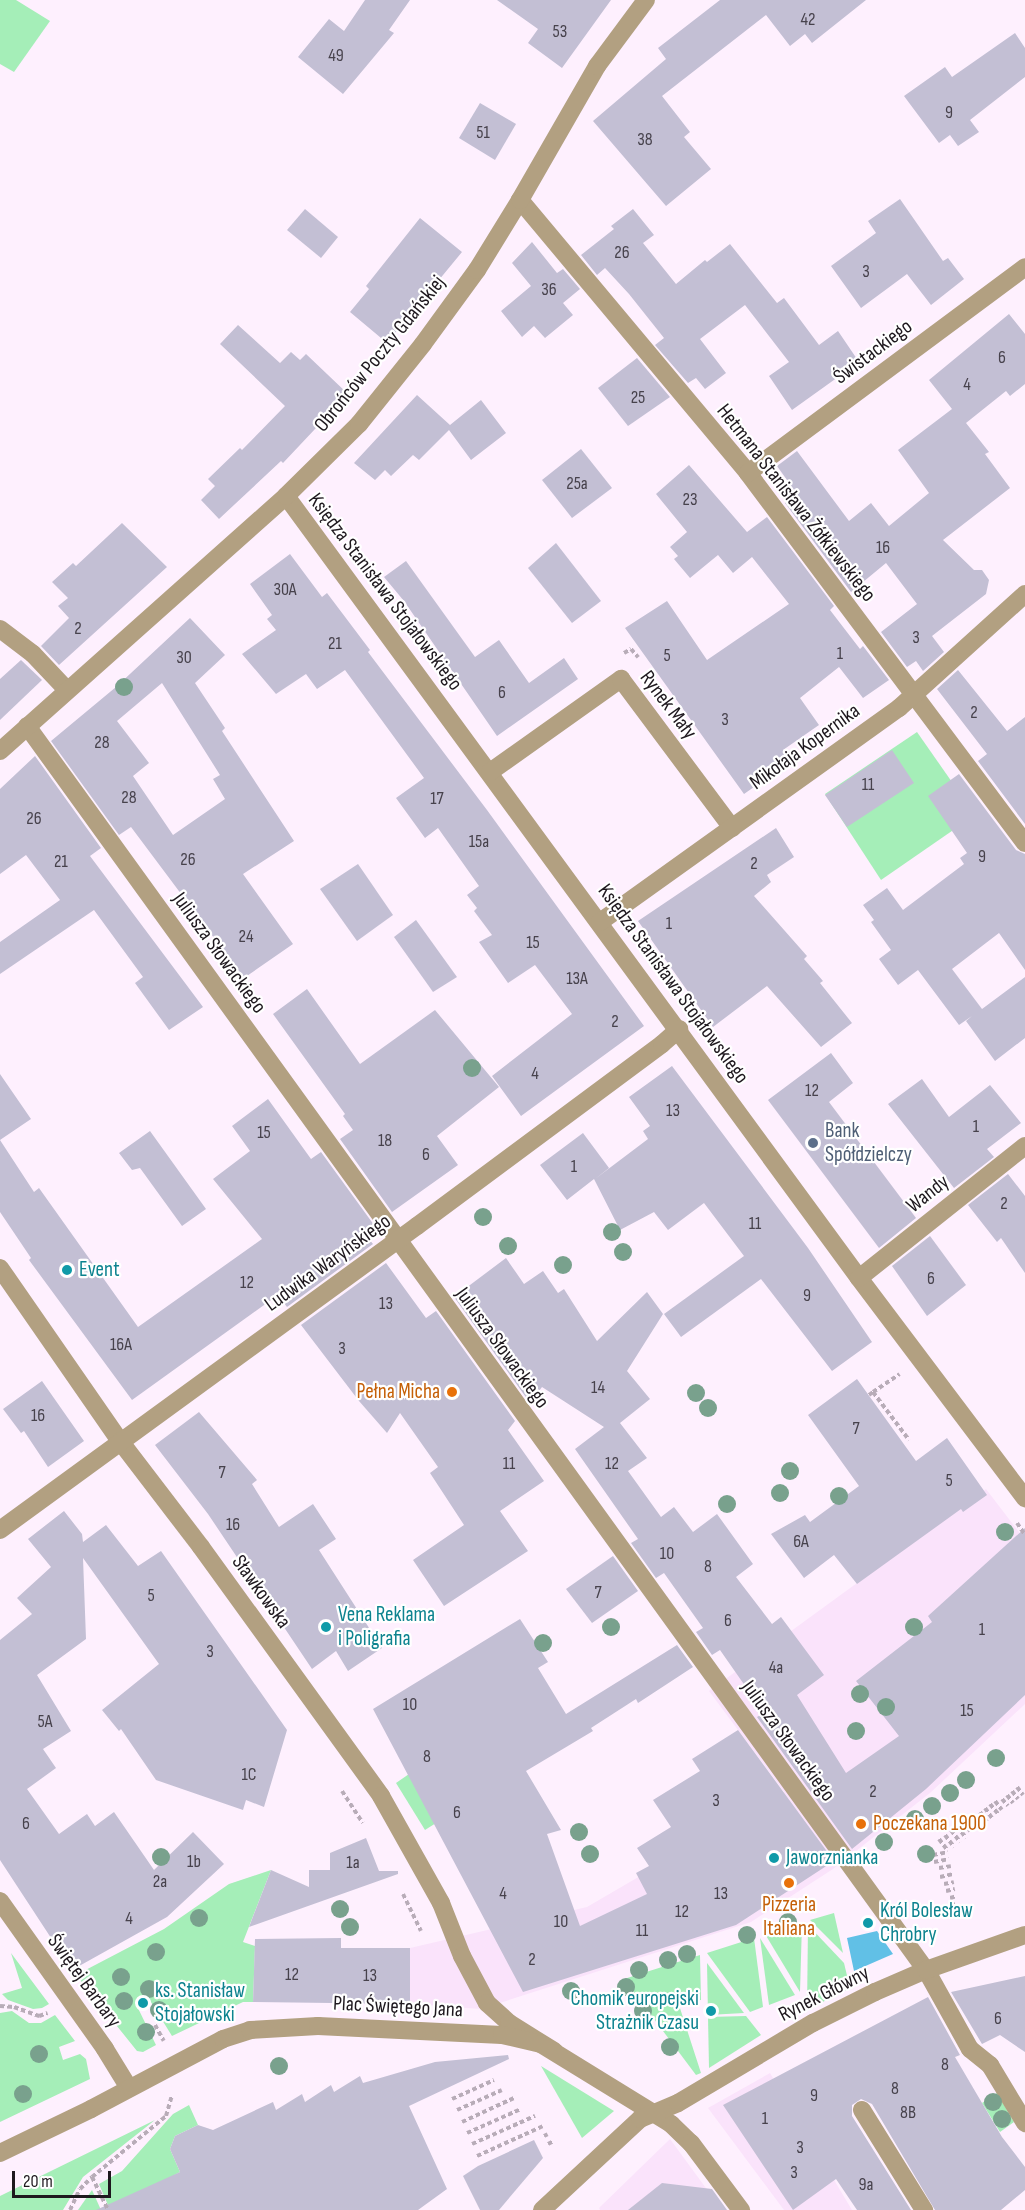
<!DOCTYPE html>
<html>
<head>
<meta charset="utf-8">
<style>
  body { margin:0 }
  #map { position:relative; width:1025px; height:2210px; overflow:hidden; background:#fef0fe; font-family:"Sofia Sans Condensed",sans-serif }
  div>[style] { position:absolute }
  .built>* { inset:0; background:#fae3fb }
  .green>* { inset:0; background:#a5eeb8 }
  .water>* { inset:0; background:#61c0e6 }
  .building>* { inset:0; background:#c3bfd4 }
  .path>* { height:4px; margin-top:-2px; transform-origin:0; background:repeating-linear-gradient(90deg,#b8acb8 0 4.5px,transparent 0 7.5px) }
  .minor>* { height:18px; margin:-9px; padding:0 9px; transform-origin:9px; border-radius:9px; background:#b2a081 }
  .trees>* { width:18px; height:18px; margin:-9px; border-radius:50%; background:#79a18d }
  .dots>* { width:16px; height:16px; translate:-50% -50%; box-sizing:border-box; border:3px solid #fff; border-radius:50% }
  span { translate:-50% -50%; white-space:nowrap; text-align:center; line-height:1.15; -webkit-text-stroke:4.5px #fff; paint-order:stroke }
  .number-label { font-size:18px; color:#47424c }
  .number-label span { -webkit-text-stroke-width:0 }
  .street-label { font-size:21px; color:#1e181e }
  .service-label { font-size:21px; color:#4e5e75 }
  .left { translate:0 -50%; text-align:left }
  .culture-label { font-size:21px; color:#0d838f }
  .right { translate:-100% -50%; text-align:right }
  .food-label { font-size:21px; color:#c56008 }
  .scale { position:absolute; left:12px; top:2171px; width:99px; height:27px; box-sizing:border-box; border:3px solid #1e181e; border-top:0; padding-left:8px; font-size:18px; line-height:21px; white-space:nowrap; color:#1e181e; -webkit-text-stroke:4px #fff; paint-order:stroke }
</style>
</head>
<body>
<div id="map">
  <div class="built">
    <i style="clip-path:polygon(986px 1489px,1025px 1540px,1025px 1704px,930px 1793px,833px 1869px,751px 1922px,481px 2009px,410px 2004px,410px 1948px,587px 1907px,784px 1792px,709px 1691px)"></i>
    <i style="clip-path:polygon(770px 2073px,852px 2210px,784px 2210px,708px 2108px)"></i>
    <i style="clip-path:polygon(670px 2139px,722px 2210px,600px 2210px,599px 2208px)"></i>
  </div>
  <div class="green">
    <i style="clip-path:polygon(0 0,16px 0,50px 21px,14px 72px,0 64px)"></i>
    <i style="clip-path:polygon(917px 732px,975px 815px,881px 880px,825px 794px)"></i>
    <i style="clip-path:polygon(409px 1774px,436px 1823px,425px 1830px,396px 1783px)"></i>
    <i style="clip-path:polygon(271px 1870px,243px 1942px,255px 1946px,253px 2002px,243px 2002px,172px 2036px,146px 1994px,135px 2002px,156px 2045px,143px 2052px,137px 2051px,76px 1975px,164px 1929px,229px 1884px)"></i>
    <i style="clip-path:polygon(834px 1913px,843px 1953px,810px 1920px)"></i>
    <i style="clip-path:polygon(802px 1923px,800px 1992px,765px 1934px)"></i>
    <i style="clip-path:polygon(808px 1925px,844px 1963px,850px 1988px,807px 2010px)"></i>
    <i style="clip-path:polygon(754px 1938px,763px 2007px,750px 2012px,707px 1953px)"></i>
    <i style="clip-path:polygon(760px 1938px,795px 1995px,769px 2005px)"></i>
    <i style="clip-path:polygon(11px 1953px,49px 2004px,42px 2008px,33px 2009px,8px 2000px,2px 1994px,22px 1988px)"></i>
    <i style="clip-path:polygon(700px 1955px,701px 2000px,678px 2002px,701px 2073px,696px 2075px,624px 1979px)"></i>
    <i style="clip-path:polygon(707px 1963px,744px 2013px,708px 2015px)"></i>
    <i style="clip-path:polygon(12px 2011px,29px 2023px,41px 2023px,55px 2015px,75px 2041px,59px 2047px,63px 2060px,80px 2054px,86px 2059px,90px 2079px,0 2122px,0 2013px)"></i>
    <i style="clip-path:polygon(746px 2016px,761px 2035px,709px 2068px,708px 2017px)"></i>
    <i style="clip-path:polygon(541px 2066px,614px 2111px,582px 2138px)"></i>
    <i style="clip-path:polygon(997px 2093px,1014px 2122px,1000px 2132px,982px 2103px)"></i>
    <i style="clip-path:polygon(189px 2105px,198px 2125px,175px 2136px,170px 2149px,180px 2172px,110px 2210px,99px 2184px,122px 2171px,173px 2114px)"></i>
    <i style="clip-path:polygon(155px 2120px,83px 2177px,63px 2210px,0 2210px,0 2196px)"></i>
    <i style="clip-path:polygon(92px 2190px,101px 2210px,78px 2210px)"></i>
  </div>
  <div class="water">
    <i style="clip-path:polygon(877px 1931px,893px 1954px,854px 1971px,847px 1938px)"></i>
  </div>
  <div class="building">
    <i style="clip-path:polygon(365px 0,410px 0,389px 30px,394px 33px,343px 94px,298px 57px,329px 19px,344px 31px)"></i>
    <i style="clip-path:polygon(497px 0,611px 0,562px 68px,528px 43px,538px 29px)"></i>
    <i style="clip-path:polygon(720px 0,866px 0,812px 43px,805px 34px,790px 46px,766px 15px,662px 96px,690px 132px,684px 137px,711px 169px,666px 206px,593px 121px,666px 59px,658px 48px)"></i>
    <i style="clip-path:polygon(1015px 33px,1025px 48px,1025px 77px,970px 120px,979px 132px,958px 146px,950px 135px,939px 143px,904px 96px,945px 67px,952px 77px)"></i>
    <i style="clip-path:polygon(480px 103px,516px 124px,495px 160px,459px 138px)"></i>
    <i style="clip-path:polygon(900px 199px,943px 261px,948px 258px,964px 279px,931px 305px,907px 274px,861px 308px,831px 266px,876px 233px,868px 221px)"></i>
    <i style="clip-path:polygon(305px 209px,338px 237px,321px 258px,287px 230px)"></i>
    <i style="clip-path:polygon(633px 209px,654px 235px,643px 243px,676px 284px,705px 260px,707px 262px,730px 244px,777px 303px,784px 298px,819px 345px,838px 331px,859px 362px,792px 410px,769px 376px,789px 362px,745px 305px,700px 339px,726px 373px,705px 389px,696px 378px,688px 383px,655px 345px,664px 338px,629px 294px,605px 268px,597px 275px,581px 255px,614px 229px,611px 226px)"></i>
    <i style="clip-path:polygon(420px 218px,462px 252px,387px 343px,350px 312px,369px 289px,366px 286px)"></i>
    <i style="clip-path:polygon(532px 242px,557px 273px,563px 269px,580px 289px,563px 303px,573px 315px,545px 338px,534px 326px,522px 337px,501px 311px,531px 286px,512px 263px)"></i>
    <i style="clip-path:polygon(1009px 314px,1025px 334px,1025px 384px,1010px 396px,1006px 391px,966px 423px,989px 452px,985px 454px,1010px 488px,943px 540px,974px 570px,982px 570px,989px 580px,986px 594px,932px 636px,944px 652px,923px 671px,916px 661px,907px 667px,881px 632px,917px 604px,886px 563px,851px 592px,785px 503px,797px 494px,777px 466px,797px 451px,849px 521px,871px 503px,889px 526px,929px 493px,898px 450px,952px 409px,929px 380px)"></i>
    <i style="clip-path:polygon(238px 325px,280px 363px,291px 352px,300px 360px,306px 354px,348px 394px,283px 463px,281px 461px,219px 519px,201px 500px,215px 486px,208px 479px,240px 448px,242px 450px,285px 406px,220px 344px)"></i>
    <i style="clip-path:polygon(637px 358px,670px 397px,628px 426px,598px 388px)"></i>
    <i style="clip-path:polygon(417px 395px,450px 425px,481px 400px,506px 433px,471px 460px,449px 430px,419px 460px,413px 455px,391px 476px,385px 470px,375px 480px,354px 463px)"></i>
    <i style="clip-path:polygon(581px 449px,612px 488px,572px 518px,542px 480px)"></i>
    <i style="clip-path:polygon(689px 465px,747px 532px,767px 517px,834px 606px,830px 610px,860px 649px,863px 646px,889px 680px,863px 698px,839px 667px,800px 698px,819px 725px,783px 750px,791px 761px,744px 794px,625px 628px,667px 601px,707px 660px,789px 604px,752px 557px,733px 573px,718px 555px,690px 578px,674px 559px,678px 556px,670px 547px,687px 532px,656px 494px)"></i>
    <i style="clip-path:polygon(122px 523px,167px 567px,59px 665px,41px 646px,69px 618px,58px 606px,68px 598px,52px 582px,73px 563px,76px 566px)"></i>
    <i style="clip-path:polygon(556px 543px,601px 601px,572px 623px,528px 568px)"></i>
    <i style="clip-path:polygon(290px 554px,322px 597px,327px 593px,370px 650px,368px 652px,487px 810px,644px 1026px,521px 1116px,492px 1076px,572px 1014px,535px 965px,508px 983px,479px 942px,492px 935px,474px 911px,477px 908px,467px 895px,479px 886px,438px 828px,425px 838px,396px 798px,424px 778px,345px 670px,317px 689px,306px 674px,276px 694px,242px 654px,276px 630px,267px 619px,272px 615px,250px 584px)"></i>
    <i style="clip-path:polygon(406px 561px,475px 657px,499px 640px,529px 683px,564px 658px,578px 679px,497px 736px,404px 601px,384px 577px)"></i>
    <i style="clip-path:polygon(evenodd,190px 618px,225px 655px,195px 683px,225px 728px,222px 731px,294px 841px,243px 874px,293px 944px,244px 978px,131px 827px,119px 835px,51px 741px,116px 687px,190px 618px,162px 683px,220px 775px,213px 779px,225px 799px,173px 835px,133px 776px,149px 763px,117px 721px,162px 683px)"></i>
    <i style="clip-path:polygon(21px 660px,42px 680px,0 720px,0 679px)"></i>
    <i style="clip-path:polygon(958px 670px,1007px 731px,1025px 717px,1025px 824px,978px 761px,987px 754px,937px 689px)"></i>
    <i style="clip-path:polygon(892px 750px,914px 783px,847px 827px,825px 795px)"></i>
    <i style="clip-path:polygon(35px 756px,101px 848px,90px 856px,203px 1007px,169px 1030px,135px 983px,143px 977px,94px 910px,0 974px,0 942px,60px 900px,26px 855px,0 874px,0 789px)"></i>
    <i style="clip-path:polygon(959px 774px,1016px 850px,1025px 854px,1025px 970px,999px 933px,952px 969px,982px 1009px,1025px 977px,1025px 1038px,995px 1061px,966px 1021px,972px 1016px,959px 1025px,918px 970px,898px 985px,879px 959px,891px 950px,871px 922px,874px 920px,863px 905px,887px 888px,903px 910px,964px 864px,960px 858px,967px 853px,928px 796px)"></i>
    <i style="clip-path:polygon(776px 828px,794px 857px,767px 875px,771px 882px,754px 896px,807px 956px,804px 959px,823px 981px,820px 983px,852px 1023px,821px 1047px,767px 986px,713px 1027px,638px 921px)"></i>
    <i style="clip-path:polygon(358px 864px,393px 915px,357px 941px,320px 889px)"></i>
    <i style="clip-path:polygon(416px 920px,457px 977px,433px 992px,394px 937px)"></i>
    <i style="clip-path:polygon(307px 989px,360px 1064px,435px 1010px,499px 1087px,437px 1136px,458px 1165px,392px 1212px,340px 1139px,353px 1130px,343px 1116px,345px 1114px,273px 1014px)"></i>
    <i style="clip-path:polygon(831px 1053px,853px 1083px,829px 1102px,916px 1218px,879px 1248px,768px 1100px)"></i>
    <i style="clip-path:polygon(672px 1066px,808px 1248px,872px 1342px,832px 1371px,761px 1279px,681px 1337px,664px 1314px,744px 1256px,704px 1203px,668px 1230px,654px 1212px,620px 1230px,594px 1179px,567px 1200px,540px 1165px,583px 1133px,609px 1168px,595px 1179px,648px 1139px,643px 1131px,650px 1126px,629px 1097px)"></i>
    <i style="clip-path:polygon(0 1074px,31px 1119px,0 1140px,34px 1192px,39px 1188px,138px 1327px,262px 1239px,213px 1179px,250px 1151px,232px 1126px,268px 1099px,311px 1159px,321px 1152px,374px 1225px,364px 1233px,373px 1244px,287px 1307px,278px 1295px,132px 1400px,29px 1260px,31px 1258px,0 1212px)"></i>
    <i style="clip-path:polygon(922px 1079px,949px 1117px,990px 1085px,1021px 1123px,987px 1149px,994px 1157px,954px 1188px,888px 1104px)"></i>
    <i style="clip-path:polygon(150px 1131px,206px 1209px,182px 1226px,140px 1168px,132px 1170px,119px 1153px)"></i>
    <i style="clip-path:polygon(1008px 1174px,1025px 1196px,1025px 1273px,1001px 1238px,997px 1242px,968px 1205px)"></i>
    <i style="clip-path:polygon(930px 1236px,966px 1285px,927px 1316px,892px 1266px)"></i>
    <i style="clip-path:polygon(506px 1258px,524px 1284px,543px 1271px,558px 1293px,564px 1289px,597px 1341px,647px 1292px,663px 1314px,627px 1371px,650px 1399px,620px 1423px,647px 1458px,628px 1471px,661px 1517px,674px 1507px,693px 1532px,717px 1514px,753px 1564px,736px 1577px,772px 1624px,781px 1617px,824px 1675px,797px 1695px,846px 1773px,899px 1736px,856px 1681px,932px 1622px,928px 1616px,1025px 1528px,1025px 1695px,926px 1789px,852px 1849px,757px 1717px,764px 1713px,720px 1650px,712px 1655px,696px 1632px,703px 1628px,664px 1573px,656px 1578px,631px 1543px,638px 1539px,575px 1449px,604px 1427px,542px 1387px,530px 1403px,454px 1297px)"></i>
    <i style="clip-path:polygon(386px 1263px,426px 1318px,436px 1311px,515px 1421px,508px 1430px,544px 1481px,500px 1511px,528px 1551px,444px 1606px,413px 1560px,464px 1525px,430px 1473px,438px 1467px,400px 1413px,387px 1433px,359px 1401px,301px 1325px)"></i>
    <i style="clip-path:polygon(857px 1379px,916px 1461px,947px 1438px,987px 1495px,963px 1512px,961px 1509px,857px 1584px,834px 1555px,804px 1578px,771px 1534px,805px 1515px,810px 1522px,859px 1486px,808px 1415px)"></i>
    <i style="clip-path:polygon(42px 1381px,84px 1441px,48px 1467px,24px 1431px,21px 1433px,3px 1409px)"></i>
    <i style="clip-path:polygon(199px 1412px,257px 1480px,252px 1484px,279px 1527px,313px 1504px,336px 1539px,319px 1550px,382px 1648px,348px 1671px,336px 1651px,312px 1669px,208px 1514px,155px 1445px)"></i>
    <i style="clip-path:polygon(64px 1511px,82px 1534px,83px 1542px,106px 1525px,138px 1566px,161px 1551px,287px 1730px,264px 1807px,246px 1800px,243px 1810px,156px 1780px,121px 1729px,119px 1731px,102px 1710px,159px 1664px,83px 1558px,86px 1639px,37px 1675px,71px 1731px,43px 1749px,56px 1768px,27px 1789px,59px 1834px,87px 1814px,95px 1826px,114px 1812px,154px 1870px,193px 1832px,224px 1864px,167px 1917px,72px 1970px,0 1860px,0 1640px,32px 1614px,17px 1598px,51px 1567px,28px 1539px)"></i>
    <i style="clip-path:polygon(613px 1556px,638px 1591px,592px 1623px,566px 1589px)"></i>
    <i style="clip-path:polygon(520px 1619px,548px 1662px,538px 1668px,566px 1714px,677px 1645px,693px 1667px,638px 1703px,636px 1699px,591px 1728px,593px 1731px,526px 1771px,561px 1830px,547px 1834px,580px 1926px,647px 1894px,636px 1873px,649px 1866px,637px 1848px,671px 1827px,653px 1800px,700px 1771px,692px 1759px,738px 1730px,834px 1861px,736px 1925px,523px 1992px,373px 1709px)"></i>
    <i style="clip-path:polygon(366px 1838px,379px 1871px,398px 1871px,398px 1874px,249px 1927px,271px 1870px,309px 1887px,309px 1870px,330px 1870px,330px 1853px)"></i>
    <i style="clip-path:polygon(341px 1938px,341px 1948px,410px 1948px,410px 2004px,253px 2002px,255px 1939px)"></i>
    <i style="clip-path:polygon(1025px 1976px,1025px 2052px,1000px 2035px,982px 2044px,951px 1992px)"></i>
    <i style="clip-path:polygon(928px 1997px,960px 2055px,955px 2057px,1002px 2137px,1025px 2167px,1025px 2190px,1001px 2210px,935px 2210px,872px 2104px,861px 2099px,852px 2105px,852px 2116px,911px 2210px,857px 2210px,836px 2179px,793px 2210px,723px 2105px)"></i>
    <i style="clip-path:polygon(508px 2055px,509px 2059px,409px 2106px,447px 2189px,418px 2210px,96px 2210px,180px 2172px,170px 2149px,175px 2136px,198px 2125px,213px 2130px,273px 2102px,276px 2110px,302px 2094px,305px 2102px,331px 2085px,334px 2092px,360px 2076px,363px 2083px,435px 2062px)"></i>
    <i style="clip-path:polygon(534px 2140px,543px 2158px,499px 2210px,480px 2210px,463px 2176px,478px 2166px)"></i>
    <i style="clip-path:polygon(662px 2183px,712px 2189px,727px 2210px,628px 2210px)"></i>
  </div>
  <div class="path">
    <i style="left:624px;top:653px;width:8px;rotate:-30deg"></i>
    <i style="left:631px;top:649px;width:11px;rotate:49deg"></i>
    <i style="left:873px;top:1392px;width:32px;rotate:-34deg"></i>
    <i style="left:869px;top:1395px;width:5px;rotate:-37deg"></i>
    <i style="left:873px;top:1392px;width:60px;rotate:53.1deg"></i>
    <i style="left:1017px;top:1523px;width:14px;rotate:56deg"></i>
    <i style="left:1017px;top:1787px;width:10px;rotate:53deg"></i>
    <i style="left:342px;top:1791px;width:38px;rotate:57deg"></i>
    <i style="left:1012px;top:1791px;width:10px;rotate:53deg"></i>
    <i style="left:1007px;top:1795px;width:10px;rotate:53deg"></i>
    <i style="left:1002px;top:1799px;width:9px;rotate:49deg"></i>
    <i style="left:995px;top:1801px;width:11px;rotate:52deg"></i>
    <i style="left:990px;top:1804px;width:13px;rotate:51deg"></i>
    <i style="left:985px;top:1808px;width:12px;rotate:55deg"></i>
    <i style="left:980px;top:1812px;width:12px;rotate:55deg"></i>
    <i style="left:971px;top:1819px;width:12px;rotate:55deg"></i>
    <i style="left:963px;top:1822px;width:14px;rotate:51deg"></i>
    <i style="left:957px;top:1826px;width:15px;rotate:53deg"></i>
    <i style="left:951px;top:1830px;width:15px;rotate:53deg"></i>
    <i style="left:945px;top:1835px;width:15px;rotate:53deg"></i>
    <i style="left:939px;top:1839px;width:15px;rotate:53deg"></i>
    <i style="left:933px;top:1855px;width:15px;rotate:-11deg"></i>
    <i style="left:934px;top:1862px;width:15px;rotate:-11deg"></i>
    <i style="left:939px;top:1868px;width:12px;rotate:-9deg"></i>
    <i style="left:940px;top:1877px;width:13px;rotate:-13deg"></i>
    <i style="left:944px;top:1884px;width:10px;rotate:-11deg"></i>
    <i style="left:946px;top:1891px;width:9px;rotate:-13deg"></i>
    <i style="left:403px;top:1894px;width:41px;rotate:64.1deg"></i>
    <i style="left:950px;top:1898px;width:7px;rotate:-16deg"></i>
    <i style="left:951px;top:1905px;width:7px;rotate:-8deg"></i>
    <i style="left:955px;top:1912px;width:5px;rotate:-11deg"></i>
    <i style="left:0;top:2006px;width:14px;rotate:4deg"></i>
    <i style="left:14px;top:2007px;width:27px;rotate:20deg"></i>
    <i style="left:39px;top:2016px;width:9px;rotate:-18deg"></i>
    <i style="left:155px;top:2025px;width:18px;rotate:61deg"></i>
    <i style="left:452px;top:2099px;width:46px;rotate:-24.3deg"></i>
    <i style="left:457px;top:2110px;width:49px;rotate:-24deg"></i>
    <i style="left:462px;top:2122px;width:57px;rotate:-24.8deg"></i>
    <i style="left:467px;top:2133px;width:59px;rotate:-24deg"></i>
    <i style="left:544px;top:2136px;width:4px;rotate:-27deg"></i>
    <i style="left:472px;top:2144px;width:69px;rotate:-24deg"></i>
    <i style="left:548px;top:2144px;width:7px;rotate:-27deg"></i>
    <i style="left:477px;top:2156px;width:72px;rotate:-24.4deg"></i>
    <i style="left:92px;top:2177px;width:37px;rotate:64deg"></i>
    <i style="left:70px;top:2210px;width:23px;rotate:-65deg"></i>
    <i style="left:80px;top:2189px;width:17px;rotate:-45deg"></i>
    <i style="left:92px;top:2177px;width:96px;rotate:-39.5deg"></i>
    <i style="left:166px;top:2116px;width:22px;rotate:-74deg"></i>
  </div>
  <div class="minor">
    <i style="left:520px;top:200px;width:356px;rotate:50.1deg"></i>
    <i style="left:748px;top:473px;width:462px;rotate:53.2deg"></i>
    <i style="left:748px;top:473px;width:345px;rotate:-36.6deg"></i>
    <i style="left:286px;top:496px;width:969px;rotate:53.77deg"></i>
    <i style="left:859px;top:1278px;width:276px;rotate:53deg"></i>
    <i style="left:0;top:629px;width:41px;rotate:37.1deg"></i>
    <i style="left:33px;top:654px;width:50px;rotate:46.6deg"></i>
    <i style="left:27px;top:726px;width:1535px;rotate:54.15deg"></i>
    <i style="left:926px;top:1970px;width:90px;rotate:60.9deg"></i>
    <i style="left:970px;top:2049px;width:26px;rotate:39deg"></i>
    <i style="left:990px;top:2065px;width:68px;rotate:58.9deg"></i>
    <i style="left:0;top:751px;width:383px;rotate:-41.7deg"></i>
    <i style="left:286px;top:496px;width:103px;rotate:-44.6deg"></i>
    <i style="left:359px;top:424px;width:102px;rotate:-51.3deg"></i>
    <i style="left:423px;top:344px;width:92px;rotate:-53.9deg"></i>
    <i style="left:477px;top:270px;width:82px;rotate:-58.4deg"></i>
    <i style="left:520px;top:200px;width:155px;rotate:-60.1deg"></i>
    <i style="left:597px;top:66px;width:82px;rotate:-53.4deg"></i>
    <i style="left:490px;top:772px;width:161px;rotate:-35.4deg"></i>
    <i style="left:621px;top:679px;width:186px;rotate:53.3deg"></i>
    <i style="left:600px;top:922px;width:368px;rotate:-35.6deg"></i>
    <i style="left:899px;top:708px;width:170px;rotate:-42.1deg"></i>
    <i style="left:0;top:1268px;width:211px;rotate:55.3deg"></i>
    <i style="left:120px;top:1441px;width:133px;rotate:52.6deg"></i>
    <i style="left:201px;top:1547px;width:307px;rotate:54.1deg"></i>
    <i style="left:381px;top:1796px;width:123px;rotate:60.7deg"></i>
    <i style="left:441px;top:1903px;width:57px;rotate:68.4deg"></i>
    <i style="left:462px;top:1956px;width:53px;rotate:62deg"></i>
    <i style="left:487px;top:2003px;width:30px;rotate:42deg"></i>
    <i style="left:509px;top:2023px;width:53px;rotate:31.9deg"></i>
    <i style="left:859px;top:1278px;width:212px;rotate:-38.5deg"></i>
    <i style="left:0;top:1530px;width:516px;rotate:-36.09deg"></i>
    <i style="left:417px;top:1226px;width:305px;rotate:-36.6deg"></i>
    <i style="left:662px;top:1044px;width:23px;rotate:-41deg"></i>
    <i style="left:0;top:1901px;width:181px;rotate:54.6deg"></i>
    <i style="left:105px;top:2049px;width:46px;rotate:58.4deg"></i>
    <i style="left:862px;top:2110px;width:118px;rotate:58.2deg"></i>
    <i style="left:0;top:2153px;width:101px;rotate:-25.8deg"></i>
    <i style="left:91px;top:2109px;width:149px;rotate:-27.9deg"></i>
    <i style="left:223px;top:2039px;width:28px;rotate:-18deg"></i>
    <i style="left:250px;top:2030px;width:68px;rotate:-3.4deg"></i>
    <i style="left:318px;top:2026px;width:184px;rotate:2.8deg"></i>
    <i style="left:502px;top:2035px;width:40px;rotate:13deg"></i>
    <i style="left:541px;top:2044px;width:153px;rotate:31.6deg"></i>
    <i style="left:671px;top:2124px;width:28px;rotate:44deg"></i>
    <i style="left:691px;top:2143px;width:84px;rotate:53.3deg"></i>
    <i style="left:542px;top:2210px;width:134px;rotate:-42.9deg"></i>
    <i style="left:640px;top:2119px;width:41px;rotate:-22.8deg"></i>
    <i style="left:678px;top:2103px;width:157px;rotate:-30.7deg"></i>
    <i style="left:813px;top:2023px;width:69px;rotate:-26.6deg"></i>
    <i style="left:875px;top:1992px;width:56px;rotate:-23.3deg"></i>
    <i style="left:926px;top:1970px;width:105px;rotate:-19.5deg"></i>
  </div>
  <div class="trees">
    <i style="left:124px;top:687px"></i>
    <i style="left:472px;top:1068px"></i>
    <i style="left:483px;top:1217px"></i>
    <i style="left:612px;top:1232px"></i>
    <i style="left:508px;top:1246px"></i>
    <i style="left:623px;top:1252px"></i>
    <i style="left:563px;top:1265px"></i>
    <i style="left:696px;top:1393px"></i>
    <i style="left:708px;top:1408px"></i>
    <i style="left:790px;top:1471px"></i>
    <i style="left:780px;top:1493px"></i>
    <i style="left:839px;top:1496px"></i>
    <i style="left:727px;top:1504px"></i>
    <i style="left:1005px;top:1532px"></i>
    <i style="left:611px;top:1627px"></i>
    <i style="left:914px;top:1627px"></i>
    <i style="left:543px;top:1643px"></i>
    <i style="left:860px;top:1694px"></i>
    <i style="left:886px;top:1707px"></i>
    <i style="left:856px;top:1731px"></i>
    <i style="left:996px;top:1758px"></i>
    <i style="left:966px;top:1780px"></i>
    <i style="left:950px;top:1793px"></i>
    <i style="left:932px;top:1806px"></i>
    <i style="left:915px;top:1819px"></i>
    <i style="left:579px;top:1832px"></i>
    <i style="left:884px;top:1842px"></i>
    <i style="left:590px;top:1854px"></i>
    <i style="left:926px;top:1854px"></i>
    <i style="left:161px;top:1857px"></i>
    <i style="left:340px;top:1909px"></i>
    <i style="left:199px;top:1918px"></i>
    <i style="left:788px;top:1922px"></i>
    <i style="left:350px;top:1927px"></i>
    <i style="left:747px;top:1935px"></i>
    <i style="left:156px;top:1952px"></i>
    <i style="left:687px;top:1954px"></i>
    <i style="left:668px;top:1960px"></i>
    <i style="left:639px;top:1970px"></i>
    <i style="left:121px;top:1977px"></i>
    <i style="left:626px;top:1987px"></i>
    <i style="left:149px;top:1989px"></i>
    <i style="left:571px;top:1991px"></i>
    <i style="left:124px;top:2001px"></i>
    <i style="left:159px;top:2010px"></i>
    <i style="left:643px;top:2011px"></i>
    <i style="left:146px;top:2032px"></i>
    <i style="left:670px;top:2047px"></i>
    <i style="left:39px;top:2054px"></i>
    <i style="left:279px;top:2066px"></i>
    <i style="left:23px;top:2094px"></i>
    <i style="left:993px;top:2102px"></i>
    <i style="left:1002px;top:2119px"></i>
  </div>
  <div class="dots">
    <i style="left:813px;top:1143px;background:#5c6f8a"></i>
    <i style="left:67px;top:1270px;background:#0f9aa8"></i>
    <i style="left:452px;top:1392px;background:#e8710a"></i>
    <i style="left:326px;top:1627px;background:#0f9aa8"></i>
    <i style="left:861px;top:1824px;background:#e8710a"></i>
    <i style="left:774px;top:1858px;background:#0f9aa8"></i>
    <i style="left:789px;top:1883px;background:#e8710a"></i>
    <i style="left:868px;top:1923px;background:#0f9aa8"></i>
    <i style="left:143px;top:2003px;background:#0f9aa8"></i>
    <i style="left:711px;top:2011px;background:#0f9aa8"></i>
  </div>
  <div class="number-label">
    <span style="left:808px;top:20px">42</span>
    <span style="left:560px;top:32px">53</span>
    <span style="left:336px;top:56px">49</span>
    <span style="left:949px;top:113px">9</span>
    <span style="left:483px;top:133px">51</span>
    <span style="left:645px;top:140px">38</span>
    <span style="left:622px;top:253px">26</span>
    <span style="left:866px;top:272px">3</span>
    <span style="left:549px;top:290px">36</span>
    <span style="left:1002px;top:358px">6</span>
    <span style="left:967px;top:385px">4</span>
    <span style="left:638px;top:398px">25</span>
    <span style="left:577px;top:484px">25a</span>
    <span style="left:690px;top:500px">23</span>
    <span style="left:883px;top:548px">16</span>
    <span style="left:285px;top:590px">30A</span>
    <span style="left:78px;top:629px">2</span>
    <span style="left:916px;top:638px">3</span>
    <span style="left:335px;top:644px">21</span>
    <span style="left:840px;top:654px">1</span>
    <span style="left:667px;top:656px">5</span>
    <span style="left:184px;top:658px">30</span>
    <span style="left:502px;top:693px">6</span>
    <span style="left:974px;top:713px">2</span>
    <span style="left:725px;top:720px">3</span>
    <span style="left:102px;top:743px">28</span>
    <span style="left:868px;top:785px">11</span>
    <span style="left:129px;top:798px">28</span>
    <span style="left:437px;top:799px">17</span>
    <span style="left:34px;top:819px">26</span>
    <span style="left:479px;top:842px">15a</span>
    <span style="left:982px;top:857px">9</span>
    <span style="left:188px;top:860px">26</span>
    <span style="left:61px;top:862px">21</span>
    <span style="left:754px;top:864px">2</span>
    <span style="left:669px;top:924px">1</span>
    <span style="left:246px;top:937px">24</span>
    <span style="left:533px;top:943px">15</span>
    <span style="left:577px;top:979px">13A</span>
    <span style="left:615px;top:1022px">2</span>
    <span style="left:535px;top:1074px">4</span>
    <span style="left:812px;top:1091px">12</span>
    <span style="left:673px;top:1111px">13</span>
    <span style="left:976px;top:1127px">1</span>
    <span style="left:264px;top:1133px">15</span>
    <span style="left:385px;top:1141px">18</span>
    <span style="left:426px;top:1155px">6</span>
    <span style="left:574px;top:1167px">1</span>
    <span style="left:1004px;top:1204px">2</span>
    <span style="left:755px;top:1224px">11</span>
    <span style="left:931px;top:1279px">6</span>
    <span style="left:247px;top:1283px">12</span>
    <span style="left:807px;top:1296px">9</span>
    <span style="left:386px;top:1304px">13</span>
    <span style="left:121px;top:1345px">16A</span>
    <span style="left:342px;top:1349px">3</span>
    <span style="left:598px;top:1388px">14</span>
    <span style="left:38px;top:1416px">16</span>
    <span style="left:856px;top:1429px">7</span>
    <span style="left:509px;top:1464px">11</span>
    <span style="left:612px;top:1464px">12</span>
    <span style="left:222px;top:1473px">7</span>
    <span style="left:949px;top:1481px">5</span>
    <span style="left:233px;top:1525px">16</span>
    <span style="left:801px;top:1542px">6A</span>
    <span style="left:667px;top:1554px">10</span>
    <span style="left:708px;top:1567px">8</span>
    <span style="left:598px;top:1593px">7</span>
    <span style="left:151px;top:1596px">5</span>
    <span style="left:728px;top:1621px">6</span>
    <span style="left:982px;top:1630px">1</span>
    <span style="left:210px;top:1652px">3</span>
    <span style="left:776px;top:1668px">4a</span>
    <span style="left:410px;top:1705px">10</span>
    <span style="left:967px;top:1711px">15</span>
    <span style="left:45px;top:1722px">5A</span>
    <span style="left:427px;top:1757px">8</span>
    <span style="left:249px;top:1775px">1C</span>
    <span style="left:873px;top:1792px">2</span>
    <span style="left:716px;top:1801px">3</span>
    <span style="left:457px;top:1813px">6</span>
    <span style="left:26px;top:1824px">6</span>
    <span style="left:194px;top:1862px">1b</span>
    <span style="left:353px;top:1863px">1a</span>
    <span style="left:160px;top:1882px">2a</span>
    <span style="left:503px;top:1894px">4</span>
    <span style="left:721px;top:1894px">13</span>
    <span style="left:682px;top:1912px">12</span>
    <span style="left:129px;top:1919px">4</span>
    <span style="left:561px;top:1922px">10</span>
    <span style="left:642px;top:1931px">11</span>
    <span style="left:532px;top:1960px">2</span>
    <span style="left:292px;top:1975px">12</span>
    <span style="left:370px;top:1976px">13</span>
    <span style="left:998px;top:2019px">6</span>
    <span style="left:945px;top:2065px">8</span>
    <span style="left:895px;top:2089px">8</span>
    <span style="left:814px;top:2096px">9</span>
    <span style="left:908px;top:2113px">8B</span>
    <span style="left:765px;top:2119px">1</span>
    <span style="left:800px;top:2148px">3</span>
    <span style="left:794px;top:2173px">3</span>
    <span style="left:866px;top:2185px">9a</span>
  </div>
  <div class="street-label">
    <span style="left:873px;top:352px;rotate:-37deg">Świstackiego</span>
    <span style="left:380px;top:354px;rotate:-51deg">Obrońców Poczty Gdańskiej</span>
    <span style="left:796px;top:503px;rotate:52deg">Hetmana Stanisława Żółkiewskiego</span>
    <span style="left:385px;top:592px;rotate:53deg">Księdza Stanisława Stojałowskiego</span>
    <span style="left:668px;top:705px;rotate:53deg">Rynek Mały</span>
    <span style="left:805px;top:747px;rotate:-36deg">Mikołaja Kopernika</span>
    <span style="left:219px;top:953px;rotate:54deg">Juliusza Słowackiego</span>
    <span style="left:673px;top:984px;rotate:54deg">Księdza Stanisława Stojałowskiego</span>
    <span style="left:928px;top:1194px;rotate:-38deg">Wandy</span>
    <span style="left:328px;top:1263px;rotate:-36deg">Ludwika Waryńskiego</span>
    <span style="left:502px;top:1348px;rotate:54deg">Juliusza Słowackiego</span>
    <span style="left:261px;top:1592px;rotate:54deg">Sławkowska</span>
    <span style="left:788px;top:1741px;rotate:54deg">Juliusza Słowackiego</span>
    <span style="left:84px;top:1981px;rotate:54deg">Świętej Barbary</span>
    <span style="left:824px;top:1994px;rotate:-27deg">Rynek Główny</span>
    <span style="left:398px;top:2007px;rotate:3deg">Plac Świętego Jana</span>
  </div>
  <div class="service-label">
    <span class="left" style="left:825px;top:1143px">Bank<br>Spółdzielczy</span>
  </div>
  <div class="culture-label">
    <span class="left" style="left:79px;top:1270px">Event</span>
    <span class="left" style="left:338px;top:1627px">Vena Reklama<br>i Poligrafia</span>
    <span class="left" style="left:786px;top:1858px">Jaworznianka</span>
    <span class="left" style="left:880px;top:1923px">Król Bolesław<br>Chrobry</span>
    <span class="left" style="left:155px;top:2003px">ks. Stanisław<br>Stojałowski</span>
    <span class="right" style="left:699px;top:2011px">Chomik europejski<br>Strażnik Czasu</span>
  </div>
  <div class="food-label">
    <span class="right" style="left:440px;top:1392px">Pełna Micha</span>
    <span class="left" style="left:873px;top:1824px">Poczekana 1900</span>
    <span style="left:789px;top:1917px">Pizzeria<br>Italiana</span>
  </div>
  <div class="scale">20 m</div>
</div>
</body>
</html>
